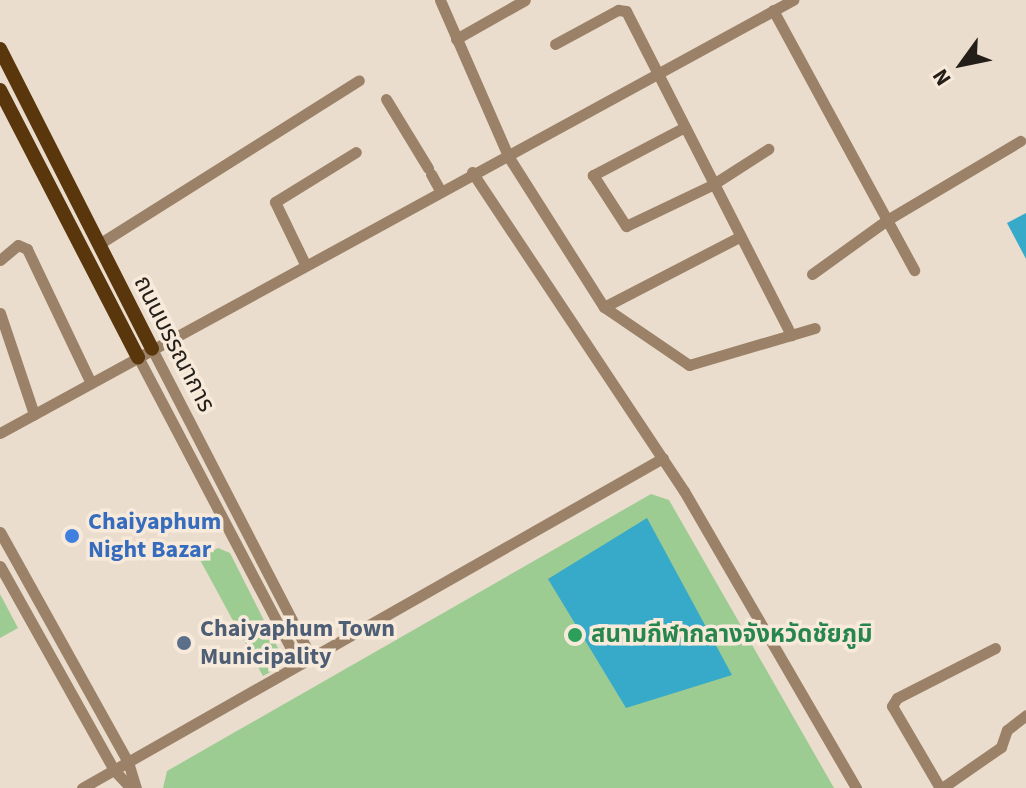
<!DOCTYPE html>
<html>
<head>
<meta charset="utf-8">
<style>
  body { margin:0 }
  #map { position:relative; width:1026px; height:788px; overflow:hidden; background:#eaddcd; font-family:"Source Sans 3","Noto Sans Thai",sans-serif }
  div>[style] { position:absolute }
  .green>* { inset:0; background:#9dcc92 }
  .water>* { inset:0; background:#37a9c9 }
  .minor>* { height:11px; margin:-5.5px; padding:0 5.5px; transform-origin:5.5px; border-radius:5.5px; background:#9b8167 }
  .major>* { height:14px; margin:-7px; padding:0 7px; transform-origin:7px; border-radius:7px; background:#59360b }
  .dots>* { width:22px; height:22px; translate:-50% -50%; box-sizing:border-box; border:4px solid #f7eada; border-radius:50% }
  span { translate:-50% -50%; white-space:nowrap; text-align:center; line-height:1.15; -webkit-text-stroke:7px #f7eada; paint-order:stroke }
  .street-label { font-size:24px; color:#231e18 }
  .shop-label { font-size:24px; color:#366cbe; font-weight:700 }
  .left { translate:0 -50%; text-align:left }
  .service-label { font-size:24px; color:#4e5e75; font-weight:700 }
  .leisure-label { font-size:24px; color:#27864d; font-weight:700 }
  .north { position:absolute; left:922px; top:24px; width:80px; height:80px; -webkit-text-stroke:6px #f7eada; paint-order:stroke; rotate:237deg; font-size:22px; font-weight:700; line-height:32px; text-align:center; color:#231e18 }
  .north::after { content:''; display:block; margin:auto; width:28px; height:36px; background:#231e18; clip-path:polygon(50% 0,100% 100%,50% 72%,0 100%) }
</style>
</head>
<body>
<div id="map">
  <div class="green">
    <i style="clip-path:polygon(651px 494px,669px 500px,834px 788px,163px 788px,167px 771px)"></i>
    <i style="clip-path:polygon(218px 548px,230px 553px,281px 654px,279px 667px,263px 676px,199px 558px)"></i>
    <i style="clip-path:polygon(0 594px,18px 628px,0 638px)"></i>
  </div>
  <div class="water">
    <i style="clip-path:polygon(1026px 213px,1026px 259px,1007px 223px)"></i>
    <i style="clip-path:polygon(647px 518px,732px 675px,626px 708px,548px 579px)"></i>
  </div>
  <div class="minor">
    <i style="left:440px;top:0;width:170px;rotate:66.4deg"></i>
    <i style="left:508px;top:156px;width:179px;rotate:57.6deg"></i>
    <i style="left:604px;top:307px;width:103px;rotate:34.3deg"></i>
    <i style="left:689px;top:365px;width:131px;rotate:-16.4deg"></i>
    <i style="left:773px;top:10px;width:296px;rotate:61.5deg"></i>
    <i style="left:456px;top:39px;width:79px;rotate:-29.5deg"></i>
    <i style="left:555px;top:44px;width:72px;rotate:-28.4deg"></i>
    <i style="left:618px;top:10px;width:8px;rotate:7deg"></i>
    <i style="left:626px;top:11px;width:364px;rotate:63deg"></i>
    <i style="left:386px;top:99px;width:81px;rotate:58.7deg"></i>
    <i style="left:683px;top:128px;width:102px;rotate:152.4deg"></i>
    <i style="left:593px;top:175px;width:61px;rotate:57.1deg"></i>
    <i style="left:626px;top:226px;width:95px;rotate:-25.5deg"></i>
    <i style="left:712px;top:185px;width:67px;rotate:-32.7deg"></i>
    <i style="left:472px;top:172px;width:383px;rotate:56.4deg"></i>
    <i style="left:684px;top:491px;width:343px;rotate:59.9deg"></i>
    <i style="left:431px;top:174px;width:18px;rotate:61deg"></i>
    <i style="left:99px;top:244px;width:307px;rotate:-32.2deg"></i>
    <i style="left:0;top:260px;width:23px;rotate:-40deg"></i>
    <i style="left:18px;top:245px;width:10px;rotate:24deg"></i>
    <i style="left:27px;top:249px;width:148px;rotate:64.5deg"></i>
    <i style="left:305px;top:264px;width:69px;rotate:-115.8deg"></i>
    <i style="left:275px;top:202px;width:95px;rotate:-31.7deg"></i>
    <i style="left:812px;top:274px;width:92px;rotate:-35.8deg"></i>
    <i style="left:887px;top:220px;width:155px;rotate:-30.7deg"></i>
    <i style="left:604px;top:307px;width:152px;rotate:-27.4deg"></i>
    <i style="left:0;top:313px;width:107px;rotate:71.4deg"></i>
    <i style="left:152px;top:349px;width:347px;rotate:62.7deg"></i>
    <i style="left:138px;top:357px;width:347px;rotate:62.3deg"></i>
    <i style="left:0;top:433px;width:904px;rotate:-28.64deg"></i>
    <i style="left:0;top:532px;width:263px;rotate:60.9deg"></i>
    <i style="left:128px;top:762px;width:27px;rotate:73deg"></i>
    <i style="left:0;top:566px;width:234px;rotate:60.8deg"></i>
    <i style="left:114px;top:770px;width:25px;rotate:47deg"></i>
    <i style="left:82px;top:788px;width:668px;rotate:-29.6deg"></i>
    <i style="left:940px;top:788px;width:95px;rotate:-120.3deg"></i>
    <i style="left:892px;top:706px;width:9px;rotate:-58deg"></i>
    <i style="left:897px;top:698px;width:110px;rotate:-27deg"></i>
    <i style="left:942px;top:788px;width:72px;rotate:-34.8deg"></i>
    <i style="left:1001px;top:747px;width:18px;rotate:-71deg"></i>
    <i style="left:1007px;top:730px;width:24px;rotate:-38deg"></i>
  </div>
  <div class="major">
    <i style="left:0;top:49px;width:336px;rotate:63.1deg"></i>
    <i style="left:0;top:90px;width:301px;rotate:62.7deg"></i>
  </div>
  <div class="dots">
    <i style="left:72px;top:536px;background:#3f7fe0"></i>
    <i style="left:575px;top:635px;background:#2e9e5b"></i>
    <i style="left:184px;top:643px;background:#5c6f8a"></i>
  </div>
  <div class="street-label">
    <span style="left:174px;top:344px;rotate:63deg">ถนนบรรณาการ</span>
  </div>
  <div class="shop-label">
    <span class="left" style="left:88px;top:536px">Chaiyaphum<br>Night Bazar</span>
  </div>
  <div class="service-label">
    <span class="left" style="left:200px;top:643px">Chaiyaphum Town<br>Municipality</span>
  </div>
  <div class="leisure-label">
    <span class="left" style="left:591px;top:635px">สนามกีฬากลางจังหวัดชัยภูมิ</span>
  </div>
  <div class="north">N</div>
</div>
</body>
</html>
